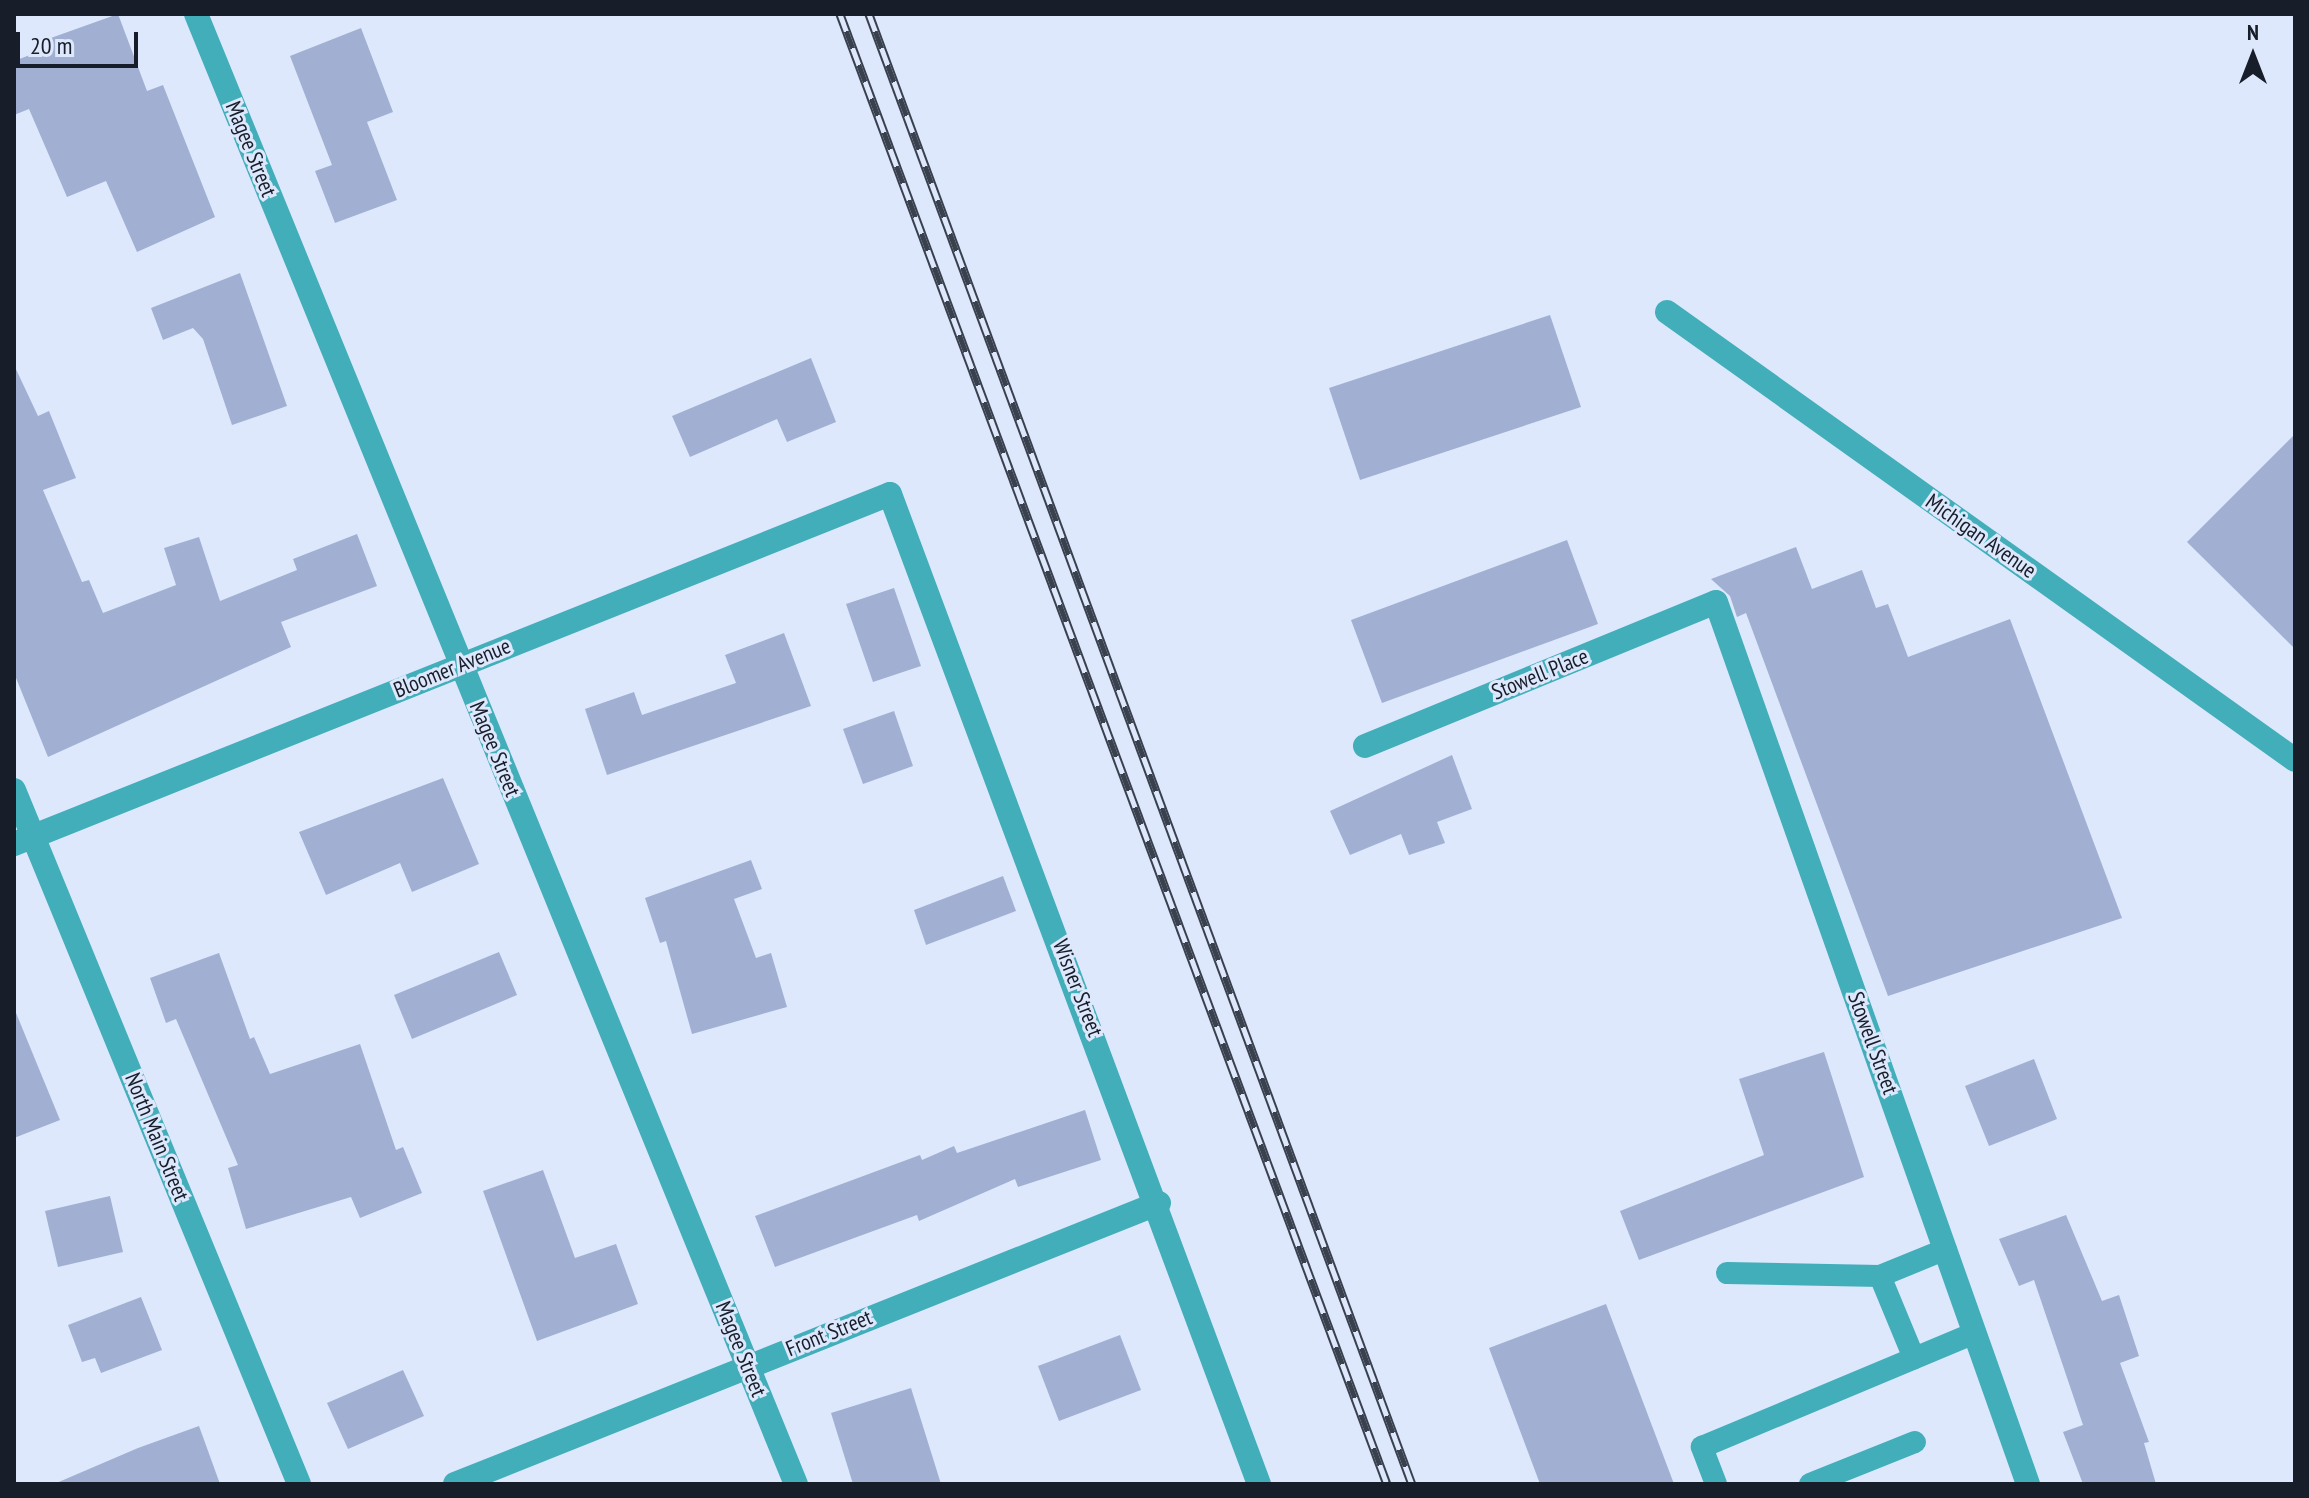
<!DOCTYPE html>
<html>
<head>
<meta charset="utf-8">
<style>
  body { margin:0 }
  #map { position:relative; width:2309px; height:1498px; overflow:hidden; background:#dde8fc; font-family:"PT Sans Narrow",sans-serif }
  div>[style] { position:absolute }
  .building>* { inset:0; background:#a1b0d2 }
  .lane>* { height:22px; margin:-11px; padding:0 11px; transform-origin:11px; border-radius:11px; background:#42aeb9 }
  .street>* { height:24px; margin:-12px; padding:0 12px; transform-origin:12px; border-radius:12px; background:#42aeb9 }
  .rail>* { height:9px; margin-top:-4.5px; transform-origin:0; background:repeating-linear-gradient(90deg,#dde8fc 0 18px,#39404e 0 36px); box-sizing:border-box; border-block:2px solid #39404e }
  span { translate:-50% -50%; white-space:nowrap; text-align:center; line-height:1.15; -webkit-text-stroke:6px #dde8fc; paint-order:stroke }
  .street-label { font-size:22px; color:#171d29 }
  .frame { position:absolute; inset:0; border:16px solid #171d29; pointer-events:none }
  .north { position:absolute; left:2213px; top:16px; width:80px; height:80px; -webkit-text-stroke:6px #dde8fc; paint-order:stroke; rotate:0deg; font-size:22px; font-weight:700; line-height:32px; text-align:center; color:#171d29 }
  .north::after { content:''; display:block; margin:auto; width:28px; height:36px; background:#171d29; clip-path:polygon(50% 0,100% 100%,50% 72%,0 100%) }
  .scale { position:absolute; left:16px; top:32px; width:122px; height:36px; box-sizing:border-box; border:4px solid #171d29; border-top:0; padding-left:10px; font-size:24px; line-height:28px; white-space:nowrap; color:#171d29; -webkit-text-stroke:6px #dde8fc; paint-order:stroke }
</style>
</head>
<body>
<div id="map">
  <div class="building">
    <i style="clip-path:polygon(118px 14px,147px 91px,163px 85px,215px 217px,137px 252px,106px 181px,67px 197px,29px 109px,14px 115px,14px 61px,51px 47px,48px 39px)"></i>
    <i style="clip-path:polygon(361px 28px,393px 112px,367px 122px,397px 200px,335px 223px,315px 171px,332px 165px,290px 56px)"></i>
    <i style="clip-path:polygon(240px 273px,287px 406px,232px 425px,203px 339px,193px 328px,163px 340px,151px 308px)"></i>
    <i style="clip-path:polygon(1550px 315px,1581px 407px,1360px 480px,1329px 388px)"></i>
    <i style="clip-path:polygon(811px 358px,836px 422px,787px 442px,777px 419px,690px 457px,672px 416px)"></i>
    <i style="clip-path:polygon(14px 365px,38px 416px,49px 411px,76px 478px,43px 490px,82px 582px,89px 580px,103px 613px,176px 585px,164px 548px,199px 537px,220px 601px,297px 570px,293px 559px,357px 534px,377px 586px,281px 622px,291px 647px,48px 757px,14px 673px)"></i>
    <i style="clip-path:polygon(2295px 434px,2295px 649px,2187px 542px)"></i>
    <i style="clip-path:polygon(1567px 540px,1598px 624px,1382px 703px,1351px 620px)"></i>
    <i style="clip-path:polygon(1796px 547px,1812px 589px,1862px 570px,1876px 608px,1888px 604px,1908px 657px,2010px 619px,2122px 918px,1888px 996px,1746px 613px,1737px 617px,1730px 596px,1711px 579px)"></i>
    <i style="clip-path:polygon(894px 588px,921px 666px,873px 682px,846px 604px)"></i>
    <i style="clip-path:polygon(784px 633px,811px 706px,607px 775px,585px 709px,634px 692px,642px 715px,736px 683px,725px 655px)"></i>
    <i style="clip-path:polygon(894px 711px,913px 766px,863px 784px,843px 729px)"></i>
    <i style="clip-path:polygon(1452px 755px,1472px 809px,1437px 822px,1445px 843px,1409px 855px,1401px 834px,1350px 855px,1330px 811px)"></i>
    <i style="clip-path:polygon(443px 778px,479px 864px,412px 892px,400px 863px,326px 895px,299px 832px)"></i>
    <i style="clip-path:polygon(751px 860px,762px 889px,734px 899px,756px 958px,771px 953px,787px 1007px,692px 1034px,666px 941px,660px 943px,645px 898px)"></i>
    <i style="clip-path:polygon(1003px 876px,1016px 911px,926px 945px,914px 910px)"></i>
    <i style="clip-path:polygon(499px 952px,517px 995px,412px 1039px,394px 995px)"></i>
    <i style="clip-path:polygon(219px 953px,250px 1039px,254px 1037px,270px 1074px,360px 1044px,396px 1150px,403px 1147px,422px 1193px,360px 1218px,351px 1197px,246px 1229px,228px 1168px,238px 1165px,176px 1019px,166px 1023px,150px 978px)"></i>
    <i style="clip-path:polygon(14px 1008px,60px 1120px,14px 1138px)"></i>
    <i style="clip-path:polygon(1824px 1052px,1864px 1177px,1639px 1260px,1620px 1211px,1764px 1155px,1739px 1079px)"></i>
    <i style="clip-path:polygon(2034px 1059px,2057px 1119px,1989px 1146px,1965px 1086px)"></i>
    <i style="clip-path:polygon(1085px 1110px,1101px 1160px,1018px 1187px,1015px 1179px,919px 1221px,917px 1215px,775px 1267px,755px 1216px,920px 1155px,922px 1160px,954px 1146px,957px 1153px)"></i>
    <i style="clip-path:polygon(543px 1170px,575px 1258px,616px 1244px,638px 1304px,537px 1341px,483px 1191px)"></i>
    <i style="clip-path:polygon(110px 1196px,123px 1252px,58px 1267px,45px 1211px)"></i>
    <i style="clip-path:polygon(2066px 1215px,2102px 1301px,2119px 1295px,2139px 1356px,2120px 1363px,2149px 1442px,2144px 1443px,2156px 1484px,2083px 1484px,2063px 1432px,2083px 1425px,2034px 1280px,2019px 1286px,1999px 1239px)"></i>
    <i style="clip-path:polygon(141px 1297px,162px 1350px,101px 1373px,95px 1358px,82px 1362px,68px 1325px)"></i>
    <i style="clip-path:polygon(1606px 1304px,1674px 1484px,1540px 1484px,1489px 1348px)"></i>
    <i style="clip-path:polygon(1120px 1335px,1141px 1390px,1059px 1421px,1038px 1366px)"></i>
    <i style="clip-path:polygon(403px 1370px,424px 1416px,348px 1449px,327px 1403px)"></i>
    <i style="clip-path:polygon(911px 1388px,941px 1484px,853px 1484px,831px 1413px)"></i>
    <i style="clip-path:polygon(199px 1426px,220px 1484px,54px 1484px,138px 1448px)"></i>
  </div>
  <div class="lane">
    <i style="left:1727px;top:1273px;width:153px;rotate:1.1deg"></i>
    <i style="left:1880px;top:1276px;width:89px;rotate:67.5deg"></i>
    <i style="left:1880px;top:1276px;width:71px;rotate:-22.2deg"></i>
    <i style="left:1716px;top:1484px;width:40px;rotate:-111deg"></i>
    <i style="left:1702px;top:1447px;width:296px;rotate:-22.7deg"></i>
    <i style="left:1810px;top:1484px;width:113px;rotate:-21.8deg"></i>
  </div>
  <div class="street">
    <i style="left:196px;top:14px;width:1588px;rotate:67.8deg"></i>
    <i style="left:1667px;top:312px;width:771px;rotate:35.5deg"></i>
    <i style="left:1365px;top:746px;width:379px;rotate:-22.3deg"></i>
    <i style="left:1716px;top:602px;width:936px;rotate:70.52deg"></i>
    <i style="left:14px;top:790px;width:750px;rotate:67.67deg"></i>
    <i style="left:14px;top:844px;width:943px;rotate:-21.78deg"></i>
    <i style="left:890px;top:494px;width:1057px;rotate:69.56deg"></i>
    <i style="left:455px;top:1484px;width:758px;rotate:-21.76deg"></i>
  </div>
  <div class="rail">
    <i style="left:840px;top:14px;width:1568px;rotate:69.59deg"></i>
    <i style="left:869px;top:14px;width:1567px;rotate:69.73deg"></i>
  </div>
  <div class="street-label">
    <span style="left:251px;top:149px;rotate:68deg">Magee Street</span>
    <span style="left:1981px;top:536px;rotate:35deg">Michigan Avenue</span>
    <span style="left:452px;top:668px;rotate:-22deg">Bloomer Avenue</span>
    <span style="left:1540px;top:674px;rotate:-22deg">Stowell Place</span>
    <span style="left:495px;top:749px;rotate:68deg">Magee Street</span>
    <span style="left:1078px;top:988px;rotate:69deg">Wisner Street</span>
    <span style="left:1873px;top:1043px;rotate:70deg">Stowell Street</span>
    <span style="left:157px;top:1137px;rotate:68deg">North Main Street</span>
    <span style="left:829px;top:1333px;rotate:-22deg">Front Street</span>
    <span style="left:741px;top:1349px;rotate:68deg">Magee Street</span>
  </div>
  <div class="frame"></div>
  <div class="north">N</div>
  <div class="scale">20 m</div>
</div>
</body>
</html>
